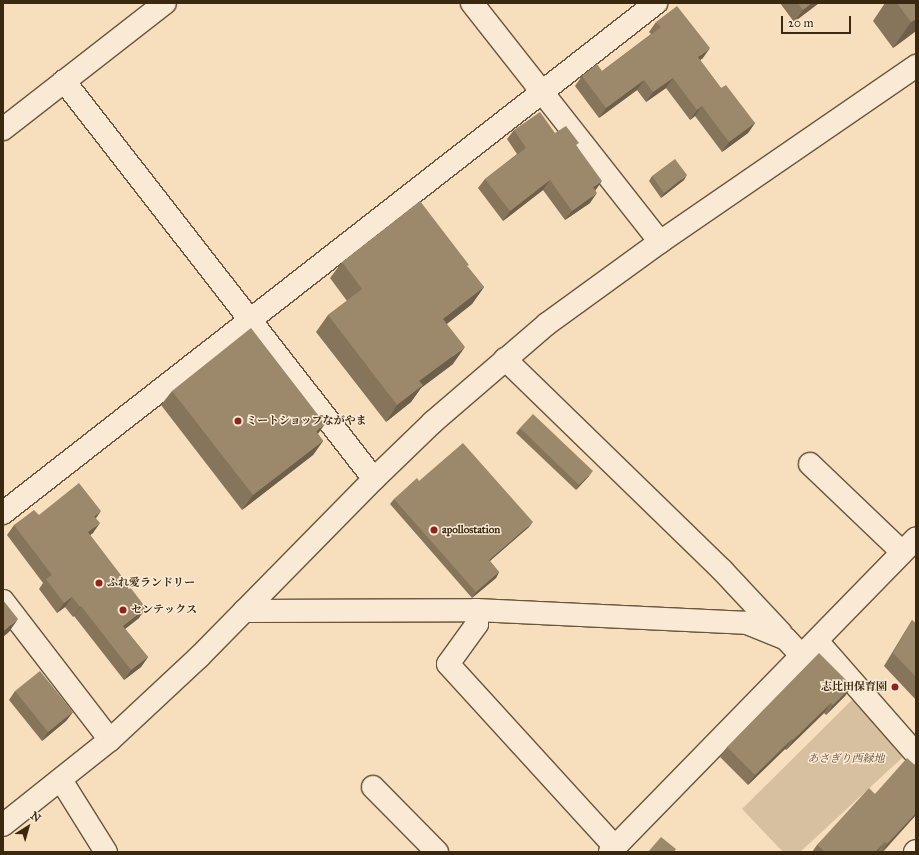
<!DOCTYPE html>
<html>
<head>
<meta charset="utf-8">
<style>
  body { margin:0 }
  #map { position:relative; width:919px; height:855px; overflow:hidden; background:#f7dfbe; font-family:"IM FELL Great Primer","Noto Serif JP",serif }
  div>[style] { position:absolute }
  .green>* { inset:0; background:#d7c0a0 }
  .roads { filter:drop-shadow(1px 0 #69563c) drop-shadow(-1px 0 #69563c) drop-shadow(0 1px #69563c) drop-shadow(0 -1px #69563c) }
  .minor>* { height:22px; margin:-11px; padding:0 11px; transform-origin:11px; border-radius:11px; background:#faead5 }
  .wall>* { inset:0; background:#86755b }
  .shaded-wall>* { inset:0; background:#6d5f4a }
  .building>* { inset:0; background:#9c886a }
  .dots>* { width:11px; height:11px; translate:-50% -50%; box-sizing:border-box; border:2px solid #faead5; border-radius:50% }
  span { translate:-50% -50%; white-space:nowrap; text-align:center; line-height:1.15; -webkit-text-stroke:3px #faead5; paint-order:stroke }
  .poi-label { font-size:11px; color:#3a2910; font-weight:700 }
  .left { translate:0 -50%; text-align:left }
  .right { translate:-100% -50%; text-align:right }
  .park-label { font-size:11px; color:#614f34; font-style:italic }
  .frame { position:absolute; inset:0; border:4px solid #3a2910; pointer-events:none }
  .north { position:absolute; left:8px; top:807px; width:40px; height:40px; -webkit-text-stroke:3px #faead5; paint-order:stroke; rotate:37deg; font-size:11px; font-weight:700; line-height:16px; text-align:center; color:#3a2910 }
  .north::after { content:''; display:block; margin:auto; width:14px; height:18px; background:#3a2910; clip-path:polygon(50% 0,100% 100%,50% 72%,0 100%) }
  .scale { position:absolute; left:781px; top:16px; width:70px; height:18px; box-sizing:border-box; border:2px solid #3a2910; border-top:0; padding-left:5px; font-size:12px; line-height:14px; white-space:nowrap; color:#3a2910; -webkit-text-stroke:3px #faead5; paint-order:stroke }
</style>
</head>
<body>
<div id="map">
  <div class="green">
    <i style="clip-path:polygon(854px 698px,903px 757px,800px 852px,783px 852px,742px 809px)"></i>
  </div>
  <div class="roads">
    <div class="minor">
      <i style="left:472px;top:3px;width:304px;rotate:51.8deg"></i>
      <i style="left:64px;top:81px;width:504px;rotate:52.09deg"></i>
      <i style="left:3px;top:129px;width:205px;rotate:-37.9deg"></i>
      <i style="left:505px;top:359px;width:303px;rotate:44.2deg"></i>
      <i style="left:722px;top:570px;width:86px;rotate:46.9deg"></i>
      <i style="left:810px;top:464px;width:127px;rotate:43.7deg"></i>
      <i style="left:3px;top:513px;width:829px;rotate:-37.99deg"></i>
      <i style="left:3px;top:601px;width:175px;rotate:52.4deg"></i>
      <i style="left:476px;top:610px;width:14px;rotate:86deg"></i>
      <i style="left:477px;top:624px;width:49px;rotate:125.9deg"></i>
      <i style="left:448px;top:664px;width:248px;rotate:47.6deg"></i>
      <i style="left:244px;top:611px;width:232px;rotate:-0.2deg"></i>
      <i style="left:476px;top:610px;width:271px;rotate:2.7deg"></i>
      <i style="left:747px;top:623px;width:42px;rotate:22.3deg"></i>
      <i style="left:786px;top:639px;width:23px;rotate:47deg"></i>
      <i style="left:817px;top:641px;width:150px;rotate:48.8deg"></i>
      <i style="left:61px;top:780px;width:85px;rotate:58deg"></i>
      <i style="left:373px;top:787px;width:91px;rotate:45.4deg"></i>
      <i style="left:3px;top:825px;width:137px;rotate:-38.5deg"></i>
      <i style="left:110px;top:740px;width:122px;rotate:-43deg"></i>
      <i style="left:199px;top:657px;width:250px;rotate:-45.5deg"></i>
      <i style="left:374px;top:479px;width:82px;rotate:-44deg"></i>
      <i style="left:433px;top:422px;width:150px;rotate:-40.7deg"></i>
      <i style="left:547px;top:324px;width:140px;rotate:-36deg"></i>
      <i style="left:660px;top:242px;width:311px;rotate:-34.5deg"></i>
      <i style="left:610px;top:852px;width:438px;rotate:-45.7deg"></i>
      <i style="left:915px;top:852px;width:1px;rotate:-45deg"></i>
    </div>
  </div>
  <div class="wall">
    <i style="clip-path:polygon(780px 3px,819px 3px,794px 22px)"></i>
    <i style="clip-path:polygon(885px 3px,916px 3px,916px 31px,893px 48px,873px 21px)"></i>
    <i style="clip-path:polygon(656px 22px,703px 58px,700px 60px,721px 88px,755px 123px,748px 133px,722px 152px,695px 116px,690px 120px,666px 88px,646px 102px,637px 90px,599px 118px,575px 86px,582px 76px,602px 71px,651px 34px,649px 32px)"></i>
    <i style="clip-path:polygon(514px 130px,555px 133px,577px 146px,595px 190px,590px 203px,565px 220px,543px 190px,503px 221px,478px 188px,485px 179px,517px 154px,507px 139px)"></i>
    <i style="clip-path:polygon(652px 176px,684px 180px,661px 198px,649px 181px)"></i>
    <i style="clip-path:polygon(342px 262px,468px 267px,484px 287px,472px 304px,447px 324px,453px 364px,421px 388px,411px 402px,386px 422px,316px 332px,328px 315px,347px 301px,330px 278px)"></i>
    <i style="clip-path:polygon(172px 391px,318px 434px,323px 441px,313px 455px,242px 510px,161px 405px)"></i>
    <i style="clip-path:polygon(520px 428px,589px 476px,576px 490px,516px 433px)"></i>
    <i style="clip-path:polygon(419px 481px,529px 527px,490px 561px,499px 572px,496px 578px,472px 598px,390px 504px,394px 499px)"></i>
    <i style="clip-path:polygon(39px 515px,96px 518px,93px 533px,90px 535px,139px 618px,125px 629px,148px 657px,141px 667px,124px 680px,74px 616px,73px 617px,65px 607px,57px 613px,39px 589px,43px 583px,7px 535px,14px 525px)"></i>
    <i style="clip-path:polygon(912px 620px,916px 624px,916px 700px,884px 666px,904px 633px)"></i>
    <i style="clip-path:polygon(852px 686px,845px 696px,826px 715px,824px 713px,786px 750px,785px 749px,748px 785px,720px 757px,727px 747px)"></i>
    <i style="clip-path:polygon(15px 691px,73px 712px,66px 721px,42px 741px,9px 700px)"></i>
    <i style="clip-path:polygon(916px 766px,916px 816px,915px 816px,883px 852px,812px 852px,817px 845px,875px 794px)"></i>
  </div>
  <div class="shaded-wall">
    <i style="clip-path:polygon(812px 3px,819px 3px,794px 22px,803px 10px)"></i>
    <i style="clip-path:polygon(916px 19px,916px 31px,893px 48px,911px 22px)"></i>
    <i style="clip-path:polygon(710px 48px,703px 58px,691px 67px,698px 57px)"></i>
    <i style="clip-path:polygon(673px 78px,666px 88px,646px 102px,653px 92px)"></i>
    <i style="clip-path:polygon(644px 80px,637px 90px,599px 118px,606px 108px)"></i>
    <i style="clip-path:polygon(702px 106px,695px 116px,690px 120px,697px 110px)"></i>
    <i style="clip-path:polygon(755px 123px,748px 133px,722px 152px,729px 142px)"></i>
    <i style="clip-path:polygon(687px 175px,684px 180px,661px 198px,664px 193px)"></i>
    <i style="clip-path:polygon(550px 180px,543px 190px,503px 221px,510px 211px)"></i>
    <i style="clip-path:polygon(602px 181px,595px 191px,593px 187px)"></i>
    <i style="clip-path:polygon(597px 193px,590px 203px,565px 220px,572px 211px)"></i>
    <i style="clip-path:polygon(484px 287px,472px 304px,431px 336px,443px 319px)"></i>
    <i style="clip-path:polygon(465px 347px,453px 364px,421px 388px,411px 402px,386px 422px,397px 405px,419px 381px)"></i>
    <i style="clip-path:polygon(325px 424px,315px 438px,316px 431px)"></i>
    <i style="clip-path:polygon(323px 441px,313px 455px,242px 510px,253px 495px)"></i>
    <i style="clip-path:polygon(593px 471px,589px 476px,576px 490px,579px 485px)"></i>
    <i style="clip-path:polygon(101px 511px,94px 521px,94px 516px)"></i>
    <i style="clip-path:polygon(533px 522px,529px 527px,485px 565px,489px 560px)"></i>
    <i style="clip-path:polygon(100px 523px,93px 533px,81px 542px,88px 532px)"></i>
    <i style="clip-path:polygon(499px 572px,496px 578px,472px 598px,476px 592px)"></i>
    <i style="clip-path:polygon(72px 597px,65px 607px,57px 613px,64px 603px)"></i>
    <i style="clip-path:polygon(81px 606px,74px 616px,73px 617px,80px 607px)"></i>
    <i style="clip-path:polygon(146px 608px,139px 618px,116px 636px,123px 626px)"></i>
    <i style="clip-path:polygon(18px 619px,9px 632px,3px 637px,3px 631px)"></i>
    <i style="clip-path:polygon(148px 657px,141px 667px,124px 680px,131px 670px)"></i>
    <i style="clip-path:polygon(852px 686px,845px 696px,826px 715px,833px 705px)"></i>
    <i style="clip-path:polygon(831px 703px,824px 713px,786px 750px,793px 740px)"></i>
    <i style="clip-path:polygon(73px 712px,66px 721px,42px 741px,48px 732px)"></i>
    <i style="clip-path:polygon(792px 739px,785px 749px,748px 785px,755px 775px)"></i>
    <i style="clip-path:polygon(916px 813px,916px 815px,882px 852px,887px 844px)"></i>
    <i style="clip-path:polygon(885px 842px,877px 852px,875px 852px)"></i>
  </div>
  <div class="building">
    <i style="clip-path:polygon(798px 3px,812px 3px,803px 10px)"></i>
    <i style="clip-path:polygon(897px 3px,916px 3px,916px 19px,911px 22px)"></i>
    <i style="clip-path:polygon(677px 6px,710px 48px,698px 57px,721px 88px,726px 85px,755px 123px,729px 142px,702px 106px,697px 110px,673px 78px,653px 92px,644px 80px,606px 108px,582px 76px,597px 64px,602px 71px,661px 27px,656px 22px)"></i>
    <i style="clip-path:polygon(540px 112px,555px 133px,566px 126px,579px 143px,576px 145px,602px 181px,593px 187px,597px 193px,572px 211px,550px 180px,510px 211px,485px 179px,526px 148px,514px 130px)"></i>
    <i style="clip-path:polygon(675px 159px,687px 175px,664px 193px,652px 176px)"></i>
    <i style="clip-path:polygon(420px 201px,469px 265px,467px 266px,484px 287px,443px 319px,465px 347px,419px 381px,423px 385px,397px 405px,328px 315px,362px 289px,342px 262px)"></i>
    <i style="clip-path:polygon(251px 328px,325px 424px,316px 431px,323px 441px,253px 495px,172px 391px)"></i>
    <i style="clip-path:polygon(533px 414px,593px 471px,579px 485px,520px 428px)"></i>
    <i style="clip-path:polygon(463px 443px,533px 522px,489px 560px,499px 572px,476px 592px,394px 499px,417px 478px,419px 481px)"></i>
    <i style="clip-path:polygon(79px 483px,101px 511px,94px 516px,100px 523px,88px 532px,146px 608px,123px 626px,148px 657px,131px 670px,81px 606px,80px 607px,72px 597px,64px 603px,46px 579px,52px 575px,14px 525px,34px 510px,39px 515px)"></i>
    <i style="clip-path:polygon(3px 600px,18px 619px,3px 631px)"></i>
    <i style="clip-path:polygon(912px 620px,916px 624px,916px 677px,893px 653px)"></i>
    <i style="clip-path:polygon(819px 653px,852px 686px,833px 705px,831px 703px,793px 740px,792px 739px,755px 775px,727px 747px)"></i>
    <i style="clip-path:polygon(40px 671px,73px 712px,48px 732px,15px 691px)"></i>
    <i style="clip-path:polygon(907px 758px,916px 766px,916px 813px,887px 844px,885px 842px,875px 852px,825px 852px,817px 845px,869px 788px,875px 794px)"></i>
    <i style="clip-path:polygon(661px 837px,676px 849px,674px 852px,648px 852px)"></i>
  </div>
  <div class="dots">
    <i style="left:238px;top:421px;background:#8f2418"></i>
    <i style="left:434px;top:530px;background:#8f2418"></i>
    <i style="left:99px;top:583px;background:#8f2418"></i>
    <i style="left:123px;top:610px;background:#8f2418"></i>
    <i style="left:895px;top:687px;background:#8f2418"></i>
  </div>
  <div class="poi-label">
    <span class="left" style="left:246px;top:421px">ミートショップながやま</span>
    <span class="left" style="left:442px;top:530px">apollostation</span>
    <span class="left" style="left:107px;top:583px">ふれ愛ランドリー</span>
    <span class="left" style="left:131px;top:610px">センテックス</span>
    <span class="right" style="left:887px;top:687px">志比田保育園</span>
  </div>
  <div class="park-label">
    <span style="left:846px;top:759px">あさぎり西緑地</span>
  </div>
  <div class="frame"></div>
  <div class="north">N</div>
  <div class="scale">20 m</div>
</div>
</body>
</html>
